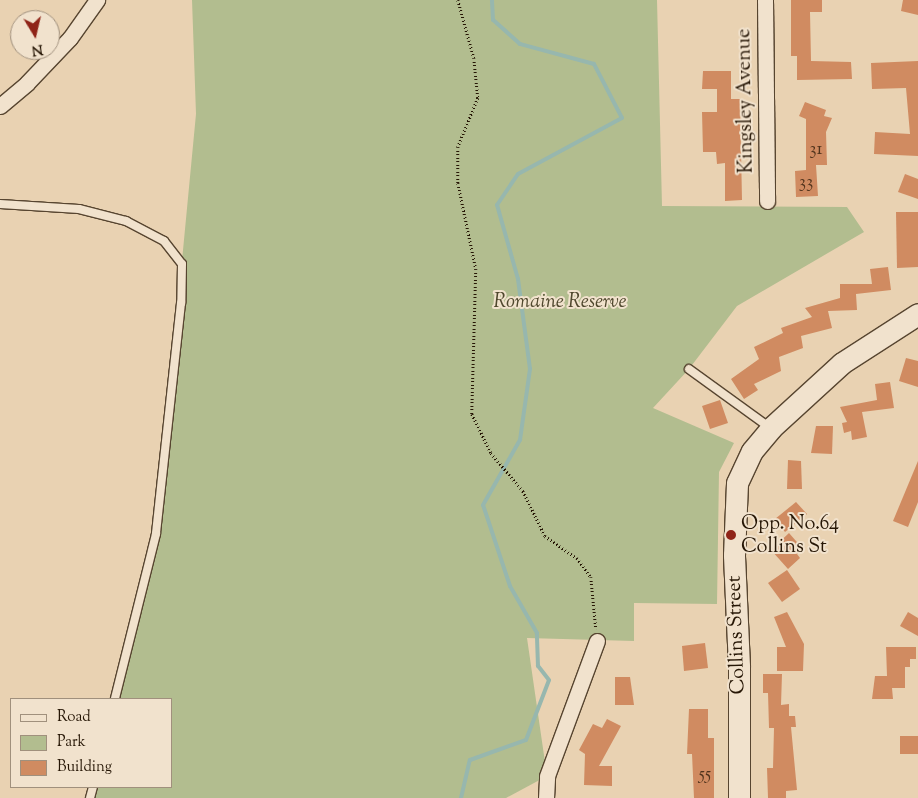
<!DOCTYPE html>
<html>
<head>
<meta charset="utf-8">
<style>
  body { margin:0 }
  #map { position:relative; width:918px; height:798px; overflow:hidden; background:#e9d2b2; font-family:"Sorts Mill Goudy",serif }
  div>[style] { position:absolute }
  .green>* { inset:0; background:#b2bd8f }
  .stream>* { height:4px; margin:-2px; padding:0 2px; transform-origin:2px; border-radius:2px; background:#97b7ae }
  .building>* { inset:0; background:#d08b61 }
  .path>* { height:2.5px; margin-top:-1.25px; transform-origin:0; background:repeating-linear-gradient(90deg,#261605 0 1px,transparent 0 3.5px) }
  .roads { filter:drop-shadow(1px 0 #574530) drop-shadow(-1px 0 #574530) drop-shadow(0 1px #574530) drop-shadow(0 -1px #574530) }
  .lane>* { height:8px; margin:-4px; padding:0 4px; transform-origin:4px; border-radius:4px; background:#f1e2cd }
  .street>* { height:15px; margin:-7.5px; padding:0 7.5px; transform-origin:7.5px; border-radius:7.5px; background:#f1e2cd }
  .secondary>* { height:21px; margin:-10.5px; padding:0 10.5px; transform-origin:10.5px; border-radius:10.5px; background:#f1e2cd }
  .dots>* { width:14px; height:14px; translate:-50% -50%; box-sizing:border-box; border:2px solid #f1e2cd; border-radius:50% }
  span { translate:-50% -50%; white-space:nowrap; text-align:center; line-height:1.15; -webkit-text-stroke:4px #f1e2cd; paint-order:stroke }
  .number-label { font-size:18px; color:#50331c }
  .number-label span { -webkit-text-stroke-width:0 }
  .street-label { font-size:20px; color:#261605 }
  .park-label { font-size:20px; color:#50482e; font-style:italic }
  .poi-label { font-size:20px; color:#261605 }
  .left { translate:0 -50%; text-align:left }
  .legend { position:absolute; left:10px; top:698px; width:162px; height:90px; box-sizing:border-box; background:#f1e2cd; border:1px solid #a0907d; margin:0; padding:6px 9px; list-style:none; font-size:15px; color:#261605 }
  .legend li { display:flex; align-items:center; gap:10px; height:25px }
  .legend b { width:25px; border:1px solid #a0907d }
  .north { position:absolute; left:10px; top:10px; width:50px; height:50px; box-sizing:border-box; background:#f1e2cd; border:1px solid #a0907d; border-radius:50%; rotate:171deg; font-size:14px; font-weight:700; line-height:20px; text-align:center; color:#261605 }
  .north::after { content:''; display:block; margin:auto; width:18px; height:22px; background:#8f2418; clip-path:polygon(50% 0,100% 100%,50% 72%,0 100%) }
</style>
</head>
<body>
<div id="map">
  <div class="green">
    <i style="clip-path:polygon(192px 0,657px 0,662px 206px,847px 207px,864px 232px,737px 306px,689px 369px,653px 408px,734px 443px,719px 472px,717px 604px,634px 603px,634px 641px,527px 638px,547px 776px,506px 798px,90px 798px,93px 787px,171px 787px,171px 699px,115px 699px,156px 533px,196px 114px)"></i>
  </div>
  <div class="stream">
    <i style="left:461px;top:798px;width:39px;rotate:-77deg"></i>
    <i style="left:470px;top:760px;width:59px;rotate:-19.7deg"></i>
    <i style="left:526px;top:740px;width:64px;rotate:-69deg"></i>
    <i style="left:549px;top:680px;width:18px;rotate:-128deg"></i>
    <i style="left:538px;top:666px;width:33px;rotate:-92deg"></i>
    <i style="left:537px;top:633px;width:54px;rotate:-119.9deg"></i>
    <i style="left:510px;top:586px;width:85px;rotate:-108.4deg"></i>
    <i style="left:483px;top:505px;width:75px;rotate:-60.4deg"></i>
    <i style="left:520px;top:440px;width:72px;rotate:-82deg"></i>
    <i style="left:530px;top:369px;width:91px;rotate:-97.6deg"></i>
    <i style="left:518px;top:279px;width:77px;rotate:-105.8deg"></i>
    <i style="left:497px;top:205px;width:37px;rotate:-56deg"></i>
    <i style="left:518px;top:174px;width:118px;rotate:-28.3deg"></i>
    <i style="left:622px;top:118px;width:61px;rotate:-117.4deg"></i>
    <i style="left:594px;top:64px;width:77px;rotate:-164.9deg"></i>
    <i style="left:520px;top:44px;width:36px;rotate:-138deg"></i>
    <i style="left:493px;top:20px;width:20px;rotate:-93deg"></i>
  </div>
  <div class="building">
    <i style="clip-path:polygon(791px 0,822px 0,822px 12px,810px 12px,811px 61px,851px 62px,852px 79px,797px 80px,797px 56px,791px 56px)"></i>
    <i style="clip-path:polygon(903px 0,918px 0,918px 15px,901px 11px)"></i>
    <i style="clip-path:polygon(918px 61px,918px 156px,874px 154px,875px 132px,910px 134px,906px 88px,872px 89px,871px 63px)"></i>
    <i style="clip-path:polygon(703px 71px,731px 71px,731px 99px,740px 99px,742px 200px,725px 201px,725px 163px,717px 164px,716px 152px,703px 152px,702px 112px,717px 112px,717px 89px,702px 89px)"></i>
    <i style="clip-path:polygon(805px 102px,826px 110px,824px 116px,832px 118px,826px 132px,827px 165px,816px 165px,818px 196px,796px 197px,795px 171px,806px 170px,806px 119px,799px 116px)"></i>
    <i style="clip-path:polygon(905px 174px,918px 179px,918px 199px,898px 192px)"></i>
    <i style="clip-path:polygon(896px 212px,918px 212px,918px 267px,897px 268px)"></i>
    <i style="clip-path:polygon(888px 267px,891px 290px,856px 294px,857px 310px,828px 311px,832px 328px,801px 336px,803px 348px,779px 357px,781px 371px,754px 384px,758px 390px,744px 399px,731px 379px,759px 359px,754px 347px,783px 333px,781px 328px,812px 317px,805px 308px,840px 298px,840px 284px,872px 284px,870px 269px)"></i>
    <i style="clip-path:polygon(906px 358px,918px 361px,918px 387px,899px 381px)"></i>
    <i style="clip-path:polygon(890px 382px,894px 408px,862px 412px,867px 437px,852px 440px,851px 431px,844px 433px,842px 423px,847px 422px,840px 407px,877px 400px,875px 384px)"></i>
    <i style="clip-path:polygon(720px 400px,728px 423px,710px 429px,702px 406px)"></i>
    <i style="clip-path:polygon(816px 426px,833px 426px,832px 454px,811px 453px)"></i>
    <i style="clip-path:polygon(788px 460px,801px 461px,802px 489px,787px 489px)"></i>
    <i style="clip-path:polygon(918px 461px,918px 502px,908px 527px,893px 521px)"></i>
    <i style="clip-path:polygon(796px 502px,807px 514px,785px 532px,775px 519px)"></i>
    <i style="clip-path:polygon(789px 533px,803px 549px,797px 554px,800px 558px,788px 569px,771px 550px)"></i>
    <i style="clip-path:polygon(787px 570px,800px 589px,782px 602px,768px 583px)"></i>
    <i style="clip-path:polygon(787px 612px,804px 644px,803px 671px,777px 671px,777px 647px,786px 647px,774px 617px)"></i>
    <i style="clip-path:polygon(908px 612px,918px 618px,918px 636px,900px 626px)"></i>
    <i style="clip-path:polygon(705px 643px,708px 668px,684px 671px,682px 646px)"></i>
    <i style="clip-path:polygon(886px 647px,916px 647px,916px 659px,910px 659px,910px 667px,905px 667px,905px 688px,892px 688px,893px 699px,872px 699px,875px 676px,887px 676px)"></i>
    <i style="clip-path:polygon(763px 674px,782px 674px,781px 705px,789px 704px,789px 716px,795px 716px,796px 727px,791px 727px,797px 790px,786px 791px,786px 798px,768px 798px,767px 768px,773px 768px,774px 728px,769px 728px,768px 693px,763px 693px)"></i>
    <i style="clip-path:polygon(615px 677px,630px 677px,634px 705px,615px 705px)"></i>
    <i style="clip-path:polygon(689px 709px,708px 709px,708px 738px,714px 738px,714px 798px,694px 798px,692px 754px,687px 754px)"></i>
    <i style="clip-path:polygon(607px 719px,621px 726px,599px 766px,612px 766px,612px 786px,584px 785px,585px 754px,579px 750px,593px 724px,602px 728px)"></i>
    <i style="clip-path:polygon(900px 736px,918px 736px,918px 754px,900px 754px)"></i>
  </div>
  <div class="path">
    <i style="left:458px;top:0;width:60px;rotate:74.6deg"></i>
    <i style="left:474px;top:58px;width:40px;rotate:84.3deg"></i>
    <i style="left:478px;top:98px;width:53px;rotate:112.2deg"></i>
    <i style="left:458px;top:147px;width:36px;rotate:90deg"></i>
    <i style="left:458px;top:183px;width:88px;rotate:78.2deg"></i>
    <i style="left:476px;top:269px;width:145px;rotate:91.6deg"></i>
    <i style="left:472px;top:414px;width:43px;rotate:64deg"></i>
    <i style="left:491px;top:453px;width:50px;rotate:49.9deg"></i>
    <i style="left:523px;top:491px;width:50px;rotate:63.9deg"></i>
    <i style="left:545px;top:536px;width:39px;rotate:35deg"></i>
    <i style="left:577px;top:558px;width:24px;rotate:54deg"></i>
    <i style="left:591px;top:577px;width:52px;rotate:84.5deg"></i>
  </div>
  <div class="roads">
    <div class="lane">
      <i style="left:0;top:204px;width:79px;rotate:3.6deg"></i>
      <i style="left:79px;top:209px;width:49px;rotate:14.3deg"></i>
      <i style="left:126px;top:221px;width:43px;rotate:27.8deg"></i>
      <i style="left:164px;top:241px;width:29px;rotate:52deg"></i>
      <i style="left:182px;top:264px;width:39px;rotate:91deg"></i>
      <i style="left:181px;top:303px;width:232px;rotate:96.2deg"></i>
      <i style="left:156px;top:534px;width:170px;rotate:104deg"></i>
      <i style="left:689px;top:369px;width:99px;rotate:35.9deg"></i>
      <i style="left:90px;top:798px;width:11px;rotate:-75deg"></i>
    </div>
    <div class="street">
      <i style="left:765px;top:0;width:201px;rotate:89.4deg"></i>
      <i style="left:0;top:106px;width:35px;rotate:-40deg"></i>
      <i style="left:27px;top:83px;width:62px;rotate:-46.3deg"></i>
      <i style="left:70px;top:38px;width:47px;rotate:-54.6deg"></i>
      <i style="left:546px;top:798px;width:22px;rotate:-87deg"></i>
      <i style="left:547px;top:776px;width:144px;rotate:-69.7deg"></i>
    </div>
    <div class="secondary">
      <i style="left:739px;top:798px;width:132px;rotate:-90deg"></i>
      <i style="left:739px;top:666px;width:111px;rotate:-92.6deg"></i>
      <i style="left:734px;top:555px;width:72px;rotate:-87.6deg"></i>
      <i style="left:737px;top:483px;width:35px;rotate:-65deg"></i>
      <i style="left:752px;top:451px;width:30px;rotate:-50deg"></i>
      <i style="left:771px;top:428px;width:96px;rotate:-42.5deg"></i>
      <i style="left:842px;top:363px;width:90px;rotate:-32.8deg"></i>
    </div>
  </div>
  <div class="dots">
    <i style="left:731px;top:535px;background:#8f2418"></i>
  </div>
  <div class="number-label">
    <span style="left:816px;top:150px">31</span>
    <span style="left:806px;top:183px">33</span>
    <span style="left:705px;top:775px">55</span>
  </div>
  <div class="street-label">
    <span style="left:746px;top:101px;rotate:-91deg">Kingsley Avenue</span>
    <span style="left:737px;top:635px;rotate:-92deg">Collins Street</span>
  </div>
  <div class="park-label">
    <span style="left:560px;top:302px">Romaine Reserve</span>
  </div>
  <div class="poi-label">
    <span class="left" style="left:741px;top:536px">Opp. No.64<br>Collins St</span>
  </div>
  <ul class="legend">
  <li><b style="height:6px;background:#f1e2cd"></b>Road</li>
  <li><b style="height:14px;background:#b2bd8f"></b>Park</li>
  <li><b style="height:14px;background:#d08b61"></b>Building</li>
  </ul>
  <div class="north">N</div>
</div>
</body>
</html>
